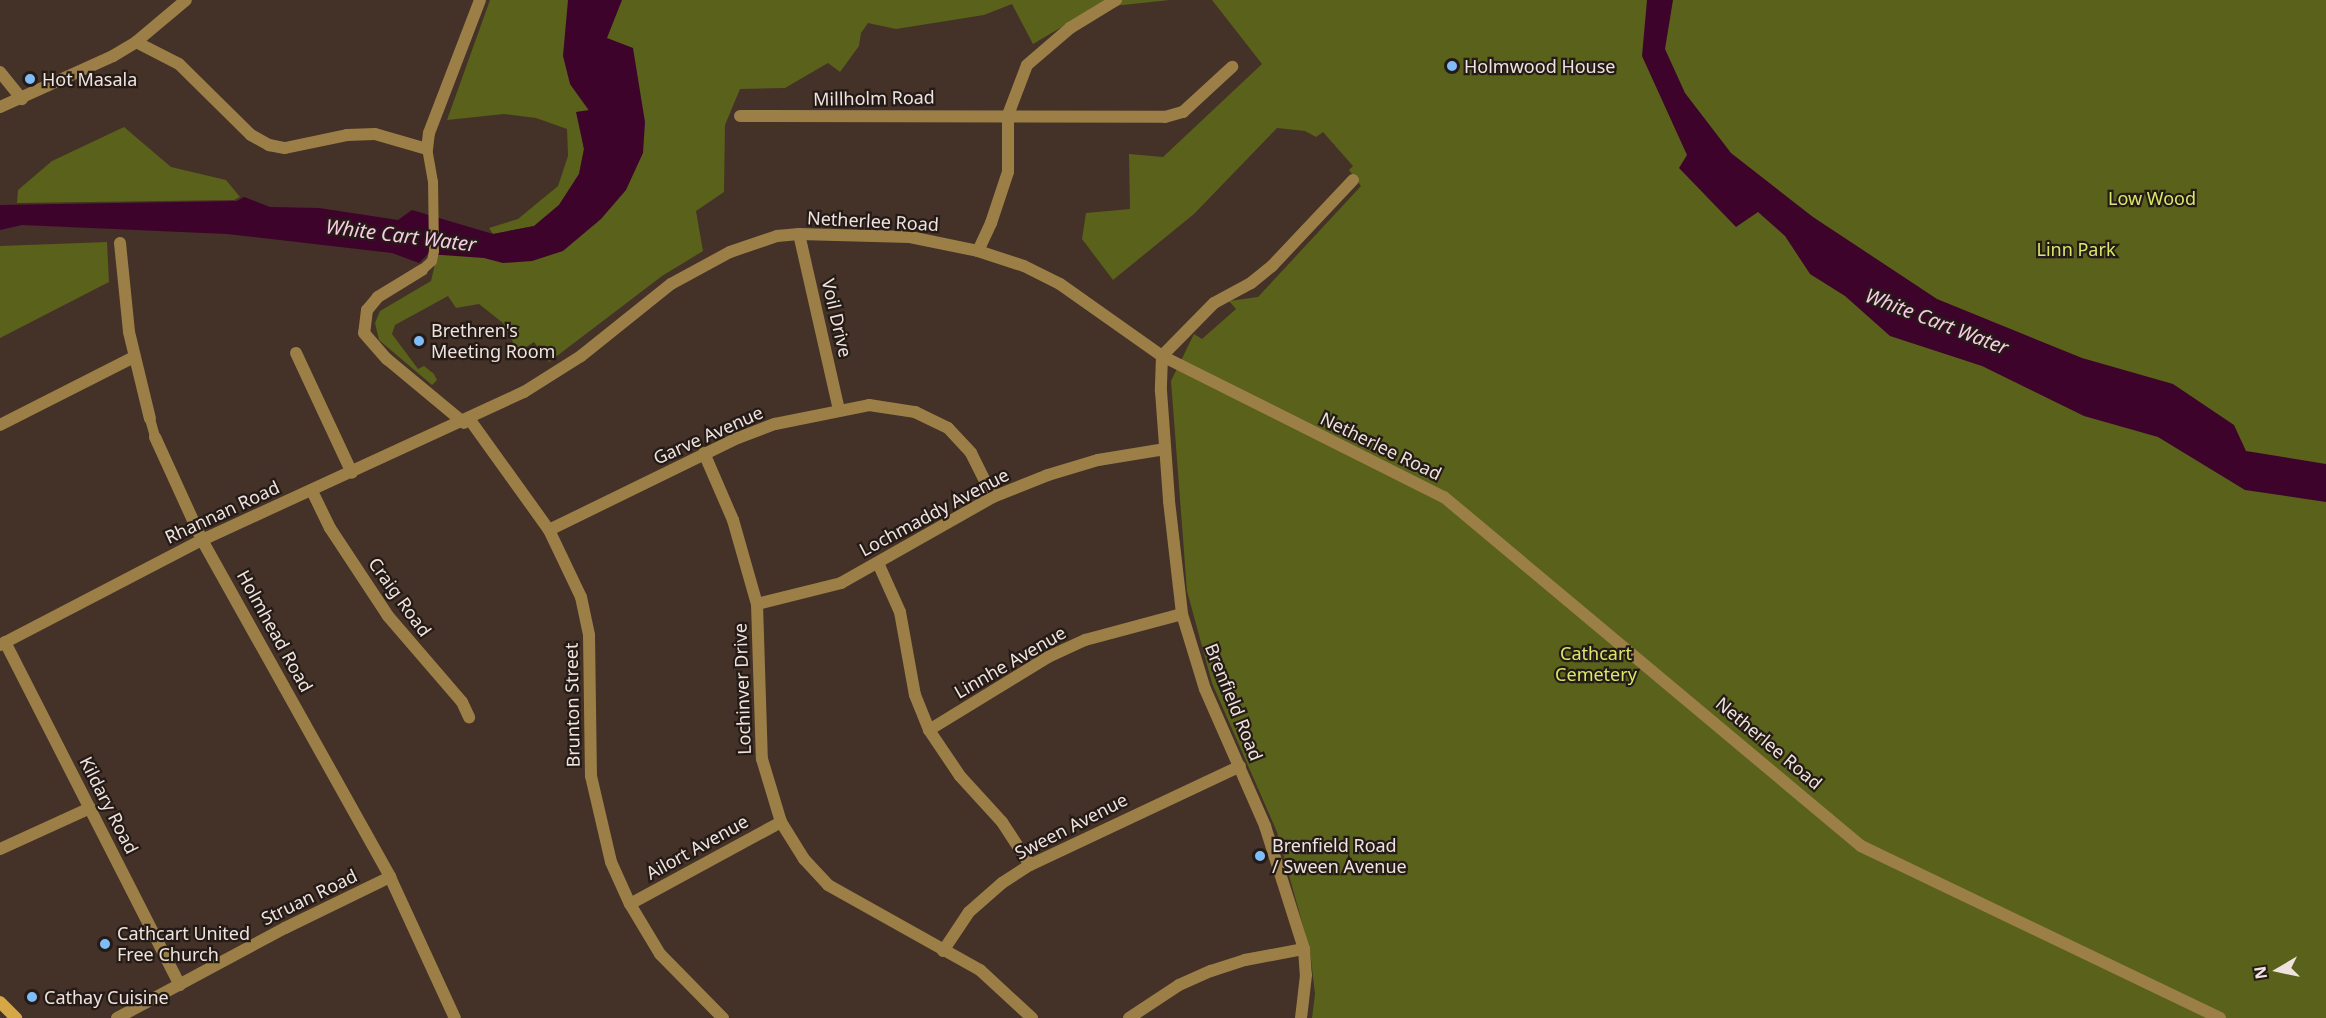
<!DOCTYPE html>
<html>
<head>
<meta charset="utf-8">
<style>
  body { margin:0 }
  #map { position:relative; width:2326px; height:1018px; overflow:hidden; background:#443127; font-family:"Noto Sans",sans-serif }
  div>[style] { position:absolute }
  .green>* { inset:0; background:#5a611b }
  .water>* { inset:0; background:#3e032a }
  .pedestrian>* { height:10px; margin:-5px; padding:0 5px; transform-origin:5px; border-radius:5px; background:#9b7f47 }
  .minor>* { height:12px; margin:-6px; padding:0 6px; transform-origin:6px; border-radius:6px; background:#9b7f47 }
  .tertiary>* { height:12px; margin:-6px; padding:0 6px; transform-origin:6px; border-radius:6px; background:#9b7f47 }
  .secondary>* { height:12px; margin:-6px; padding:0 6px; transform-origin:6px; border-radius:6px; background:#d5a747 }
  .dots>* { width:16px; height:16px; translate:-50% -50%; box-sizing:border-box; border:3px solid #241b17; border-radius:50% }
  span { translate:-50% -50%; white-space:nowrap; text-align:center; line-height:1.15; -webkit-text-stroke:4.5px #241b17; paint-order:stroke }
  .poi-label { font-size:18px; color:#f0e3dd }
  .left { translate:0 -50%; text-align:left }
  .street-label { font-size:18px; color:#f0e3dd }
  .park-label { font-size:18px; color:#d9e868 }
  .water-label { font-size:20px; color:#f9cbe3; font-style:italic }
  .north { position:absolute; left:2248px; top:940px; width:60px; height:60px; -webkit-text-stroke:4px #241b17; paint-order:stroke; rotate:261deg; font-size:16px; font-weight:700; line-height:24px; text-align:center; color:#f0e3dd }
  .north::after { content:''; display:block; margin:auto; width:21px; height:27px; background:#f0e3dd; clip-path:polygon(50% 0,100% 100%,50% 72%,0 100%) }
</style>
</head>
<body>
<div id="map">
  <div class="green">
    <i style="clip-path:polygon(490px 0,1170px 0,1094px 8px,1033px 44px,1012px 4px,984px 15px,896px 29px,868px 23px,861px 33px,859px 46px,840px 72px,828px 63px,785px 88px,740px 89px,725px 125px,724px 192px,696px 211px,703px 251px,662px 276px,549px 362px,534px 342px,518px 352px,503px 323px,479px 304px,456px 308px,448px 296px,395px 325px,392px 334px,418px 369px,424px 366px,434px 374px,437px 380px,432px 385px,379px 340px,375px 323px,380px 311px,431px 281px,437px 255px,507px 253px,633px 138px,570px 84px,589px 111px,577px 112px,584px 149px,579px 174px,559px 205px,534px 226px,493px 234px,489px 228px,518px 219px,558px 186px,568px 156px,567px 129px,536px 118px,504px 114px,447px 120px)"></i>
    <i style="clip-path:polygon(1212px 0,2326px 0,2326px 1018px,1312px 1018px,1315px 994px,1310px 951px,1277px 832px,1212px 683px,1187px 591px,1171px 381px,1194px 334px,1202px 339px,1236px 309px,1229px 301px,1258px 297px,1361px 186px,1349px 170px,1353px 166px,1323px 132px,1316px 137px,1305px 131px,1277px 128px,1194px 214px,1113px 280px,1082px 239px,1086px 213px,1130px 209px,1129px 154px,1163px 157px,1262px 64px)"></i>
    <i style="clip-path:polygon(124px 127px,171px 167px,226px 180px,240px 197px,234px 200px,17px 203px,18px 190px,52px 161px)"></i>
    <i style="clip-path:polygon(107px 242px,109px 282px,0 338px,0 246px)"></i>
  </div>
  <div class="water">
    <i style="clip-path:polygon(568px 0,622px 0,607px 38px,633px 48px,645px 122px,643px 153px,626px 190px,601px 219px,563px 251px,532px 261px,503px 263px,484px 258px,428px 254px,419px 263px,392px 253px,227px 234px,22px 225px,0 230px,0 205px,237px 201px,244px 197px,270px 207px,319px 208px,398px 220px,412px 210px,493px 234px,534px 226px,559px 205px,579px 174px,584px 149px,576px 112px,589px 110px,570px 84px,563px 56px)"></i>
    <i style="clip-path:polygon(1647px 0,1673px 0,1665px 49px,1685px 93px,1731px 153px,1813px 217px,1937px 299px,2082px 358px,2173px 384px,2234px 425px,2246px 451px,2326px 464px,2326px 502px,2245px 490px,2158px 437px,2084px 416px,1982px 366px,1890px 336px,1845px 296px,1810px 274px,1785px 236px,1758px 212px,1736px 227px,1679px 168px,1687px 155px,1642px 56px)"></i>
  </div>
  <div class="pedestrian">
    <i style="left:422px;top:270px;width:13px;rotate:-42deg"></i>
    <i style="left:432px;top:261px;width:10px;rotate:-79deg"></i>
    <i style="left:434px;top:251px;width:69px;rotate:-90.8deg"></i>
    <i style="left:433px;top:182px;width:34px;rotate:-100deg"></i>
    <i style="left:150px;top:419px;width:19px;rotate:74deg"></i>
  </div>
  <div class="minor">
    <i style="left:136px;top:42px;width:48px;rotate:27.1deg"></i>
    <i style="left:179px;top:64px;width:101px;rotate:44.6deg"></i>
    <i style="left:251px;top:135px;width:21px;rotate:29deg"></i>
    <i style="left:269px;top:145px;width:16px;rotate:11deg"></i>
    <i style="left:285px;top:148px;width:63px;rotate:-11.8deg"></i>
    <i style="left:347px;top:135px;width:28px;rotate:-2deg"></i>
    <i style="left:375px;top:134px;width:54px;rotate:16.1deg"></i>
    <i style="left:427px;top:149px;width:16px;rotate:-83deg"></i>
    <i style="left:429px;top:133px;width:142px;rotate:-69deg"></i>
    <i style="left:0;top:72px;width:35px;rotate:51deg"></i>
    <i style="left:740px;top:116px;width:425px;rotate:0.1deg"></i>
    <i style="left:1165px;top:117px;width:19px;rotate:-16deg"></i>
    <i style="left:1183px;top:112px;width:67px;rotate:-42.6deg"></i>
    <i style="left:1353px;top:180px;width:118px;rotate:133.3deg"></i>
    <i style="left:1272px;top:266px;width:27px;rotate:141deg"></i>
    <i style="left:1251px;top:283px;width:42px;rotate:151.6deg"></i>
    <i style="left:1214px;top:303px;width:74px;rotate:134.5deg"></i>
    <i style="left:1162px;top:356px;width:315px;rotate:26.6deg"></i>
    <i style="left:1444px;top:497px;width:544px;rotate:39.93deg"></i>
    <i style="left:1861px;top:846px;width:398px;rotate:25.6deg"></i>
    <i style="left:799px;top:234px;width:180px;rotate:77.2deg"></i>
    <i style="left:120px;top:243px;width:89px;rotate:84.2deg"></i>
    <i style="left:129px;top:332px;width:89px;rotate:76.4deg"></i>
    <i style="left:978px;top:251px;width:31px;rotate:-65deg"></i>
    <i style="left:991px;top:223px;width:54px;rotate:-71.6deg"></i>
    <i style="left:1008px;top:172px;width:57px;rotate:-90deg"></i>
    <i style="left:1008px;top:115px;width:53px;rotate:-69.2deg"></i>
    <i style="left:1027px;top:65px;width:57px;rotate:-40.7deg"></i>
    <i style="left:1070px;top:28px;width:54px;rotate:-31.3deg"></i>
    <i style="left:422px;top:270px;width:52px;rotate:148.5deg"></i>
    <i style="left:378px;top:297px;width:17px;rotate:130deg"></i>
    <i style="left:367px;top:310px;width:23px;rotate:97deg"></i>
    <i style="left:364px;top:333px;width:35px;rotate:49deg"></i>
    <i style="left:387px;top:359px;width:100px;rotate:39.7deg"></i>
    <i style="left:296px;top:353px;width:132px;rotate:65deg"></i>
    <i style="left:0;top:425px;width:150px;rotate:-26.9deg"></i>
    <i style="left:155px;top:437px;width:113px;rotate:65.5deg"></i>
    <i style="left:202px;top:540px;width:386px;rotate:60.8deg"></i>
    <i style="left:390px;top:877px;width:155px;rotate:65.3deg"></i>
    <i style="left:704px;top:453px;width:73px;rotate:66.6deg"></i>
    <i style="left:733px;top:520px;width:87px;rotate:74.1deg"></i>
    <i style="left:757px;top:604px;width:155px;rotate:88.2deg"></i>
    <i style="left:762px;top:759px;width:66px;rotate:73.2deg"></i>
    <i style="left:781px;top:822px;width:44px;rotate:58.1deg"></i>
    <i style="left:804px;top:859px;width:35px;rotate:47deg"></i>
    <i style="left:828px;top:885px;width:174px;rotate:29.2deg"></i>
    <i style="left:980px;top:970px;width:71px;rotate:42.7deg"></i>
    <i style="left:312px;top:491px;width:41px;rotate:64.1deg"></i>
    <i style="left:330px;top:528px;width:105px;rotate:56.6deg"></i>
    <i style="left:388px;top:616px;width:113px;rotate:49.3deg"></i>
    <i style="left:462px;top:702px;width:17px;rotate:65deg"></i>
    <i style="left:549px;top:530px;width:210px;rotate:-26deg"></i>
    <i style="left:738px;top:438px;width:40px;rotate:-21deg"></i>
    <i style="left:775px;top:424px;width:96px;rotate:-11.4deg"></i>
    <i style="left:869px;top:405px;width:47px;rotate:8.7deg"></i>
    <i style="left:915px;top:412px;width:37px;rotate:26deg"></i>
    <i style="left:948px;top:428px;width:34px;rotate:47deg"></i>
    <i style="left:971px;top:453px;width:49px;rotate:63.4deg"></i>
    <i style="left:878px;top:563px;width:54px;rotate:65.8deg"></i>
    <i style="left:900px;top:612px;width:84px;rotate:79.8deg"></i>
    <i style="left:915px;top:695px;width:38px;rotate:68deg"></i>
    <i style="left:929px;top:730px;width:55px;rotate:56deg"></i>
    <i style="left:960px;top:776px;width:62px;rotate:47.6deg"></i>
    <i style="left:1002px;top:822px;width:51px;rotate:56.9deg"></i>
    <i style="left:757px;top:604px;width:87px;rotate:-14deg"></i>
    <i style="left:841px;top:583px;width:175px;rotate:-29.5deg"></i>
    <i style="left:993px;top:497px;width:59px;rotate:-21.8deg"></i>
    <i style="left:1048px;top:475px;width:52px;rotate:-16.7deg"></i>
    <i style="left:1098px;top:460px;width:68px;rotate:-9.3deg"></i>
    <i style="left:5px;top:642px;width:385px;rotate:63deg"></i>
    <i style="left:929px;top:730px;width:140px;rotate:-31.5deg"></i>
    <i style="left:1048px;top:657px;width:41px;rotate:-24.7deg"></i>
    <i style="left:1085px;top:640px;width:100px;rotate:-15deg"></i>
    <i style="left:0;top:849px;width:99px;rotate:-24.5deg"></i>
    <i style="left:630px;top:904px;width:172px;rotate:-28.5deg"></i>
    <i style="left:943px;top:951px;width:47px;rotate:-56.3deg"></i>
    <i style="left:969px;top:912px;width:44px;rotate:-41.3deg"></i>
    <i style="left:1002px;top:883px;width:33px;rotate:-33deg"></i>
    <i style="left:1030px;top:865px;width:232px;rotate:-25.2deg"></i>
    <i style="left:117px;top:1018px;width:191px;rotate:-28.2deg"></i>
    <i style="left:285px;top:928px;width:117px;rotate:-25.9deg"></i>
    <i style="left:1129px;top:1018px;width:60px;rotate:-33.4deg"></i>
    <i style="left:1179px;top:985px;width:35px;rotate:-24deg"></i>
    <i style="left:1211px;top:971px;width:36px;rotate:-18deg"></i>
    <i style="left:1245px;top:960px;width:60px;rotate:-10.6deg"></i>
  </div>
  <div class="tertiary">
    <i style="left:0;top:107px;width:124px;rotate:-24.3deg"></i>
    <i style="left:113px;top:56px;width:27px;rotate:-31deg"></i>
    <i style="left:136px;top:42px;width:65px;rotate:-40deg"></i>
    <i style="left:470px;top:420px;width:135px;rotate:54.3deg"></i>
    <i style="left:549px;top:530px;width:74px;rotate:64.5deg"></i>
    <i style="left:581px;top:597px;width:39px;rotate:78deg"></i>
    <i style="left:589px;top:635px;width:141px;rotate:89.2deg"></i>
    <i style="left:591px;top:776px;width:88px;rotate:76.9deg"></i>
    <i style="left:611px;top:862px;width:46px;rotate:65.7deg"></i>
    <i style="left:630px;top:904px;width:58px;rotate:59deg"></i>
    <i style="left:660px;top:954px;width:90px;rotate:45.5deg"></i>
    <i style="left:0;top:645px;width:228px;rotate:-27.5deg"></i>
    <i style="left:202px;top:540px;width:354px;rotate:-24.7deg"></i>
    <i style="left:524px;top:392px;width:67px;rotate:-32.3deg"></i>
    <i style="left:581px;top:356px;width:115px;rotate:-38.7deg"></i>
    <i style="left:671px;top:284px;width:67px;rotate:-28.5deg"></i>
    <i style="left:730px;top:252px;width:50px;rotate:-18.8deg"></i>
    <i style="left:777px;top:236px;width:22px;rotate:-5deg"></i>
    <i style="left:799px;top:234px;width:111px;rotate:1.5deg"></i>
    <i style="left:910px;top:237px;width:69px;rotate:11.6deg"></i>
    <i style="left:978px;top:251px;width:48px;rotate:18.1deg"></i>
    <i style="left:1024px;top:266px;width:40px;rotate:26.6deg"></i>
    <i style="left:1060px;top:284px;width:125px;rotate:35.2deg"></i>
    <i style="left:1162px;top:356px;width:35px;rotate:92deg"></i>
    <i style="left:1161px;top:391px;width:110px;rotate:85.8deg"></i>
    <i style="left:1169px;top:501px;width:114px;rotate:83.4deg"></i>
    <i style="left:1182px;top:614px;width:78px;rotate:73deg"></i>
    <i style="left:1205px;top:689px;width:150px;rotate:66.3deg"></i>
    <i style="left:1265px;top:826px;width:129px;rotate:72.4deg"></i>
    <i style="left:1304px;top:949px;width:26px;rotate:86deg"></i>
    <i style="left:1306px;top:975px;width:43px;rotate:96.6deg"></i>
  </div>
  <div class="secondary">
    <i style="left:0;top:1002px;width:23px;rotate:45deg"></i>
  </div>
  <div class="dots">
    <i style="left:1452px;top:66px;background:#7fbdfa"></i>
    <i style="left:30px;top:79px;background:#7fbdfa"></i>
    <i style="left:419px;top:341px;background:#7fbdfa"></i>
    <i style="left:1260px;top:856px;background:#7fbdfa"></i>
    <i style="left:105px;top:944px;background:#7fbdfa"></i>
    <i style="left:32px;top:997px;background:#7fbdfa"></i>
  </div>
  <div class="poi-label">
    <span class="left" style="left:1464px;top:66px">Holmwood House</span>
    <span class="left" style="left:42px;top:79px">Hot Masala</span>
    <span class="left" style="left:431px;top:341px">Brethren's<br>Meeting Room</span>
    <span class="left" style="left:1272px;top:856px">Brenfield Road<br>/ Sween Avenue</span>
    <span class="left" style="left:117px;top:944px">Cathcart United<br>Free Church</span>
    <span class="left" style="left:44px;top:997px">Cathay Cuisine</span>
  </div>
  <div class="street-label">
    <span style="left:874px;top:98px;rotate:-1deg">Millholm Road</span>
    <span style="left:873px;top:221px;rotate:3deg">Netherlee Road</span>
    <span style="left:837px;top:318px;rotate:77deg">Voil Drive</span>
    <span style="left:708px;top:435px;rotate:-24deg">Garve Avenue</span>
    <span style="left:1381px;top:446px;rotate:26deg">Netherlee Road</span>
    <span style="left:222px;top:512px;rotate:-25deg">Rhannan Road</span>
    <span style="left:934px;top:512px;rotate:-28deg">Lochmaddy Avenue</span>
    <span style="left:400px;top:597px;rotate:54deg">Craig Road</span>
    <span style="left:275px;top:631px;rotate:61deg">Holmhead Road</span>
    <span style="left:1010px;top:662px;rotate:-30deg">Linnhe Avenue</span>
    <span style="left:742px;top:689px;rotate:-92deg">Lochinver Drive</span>
    <span style="left:1234px;top:702px;rotate:68deg">Brenfield Road</span>
    <span style="left:572px;top:705px;rotate:-91deg">Brunton Street</span>
    <span style="left:1769px;top:743px;rotate:40deg">Netherlee Road</span>
    <span style="left:109px;top:805px;rotate:63deg">Kildary Road</span>
    <span style="left:1071px;top:826px;rotate:-27deg">Sween Avenue</span>
    <span style="left:697px;top:847px;rotate:-29deg">Ailort Avenue</span>
    <span style="left:309px;top:897px;rotate:-26deg">Struan Road</span>
  </div>
  <div class="park-label">
    <span style="left:2152px;top:198px">Low Wood</span>
    <span style="left:2076px;top:249px">Linn Park</span>
    <span style="left:1596px;top:664px">Cathcart<br>Cemetery</span>
  </div>
  <div class="water-label">
    <span style="left:401px;top:235px;rotate:7deg">White Cart Water</span>
    <span style="left:1937px;top:321px;rotate:21deg">White Cart Water</span>
  </div>
  <div class="north">N</div>
</div>
</body>
</html>
